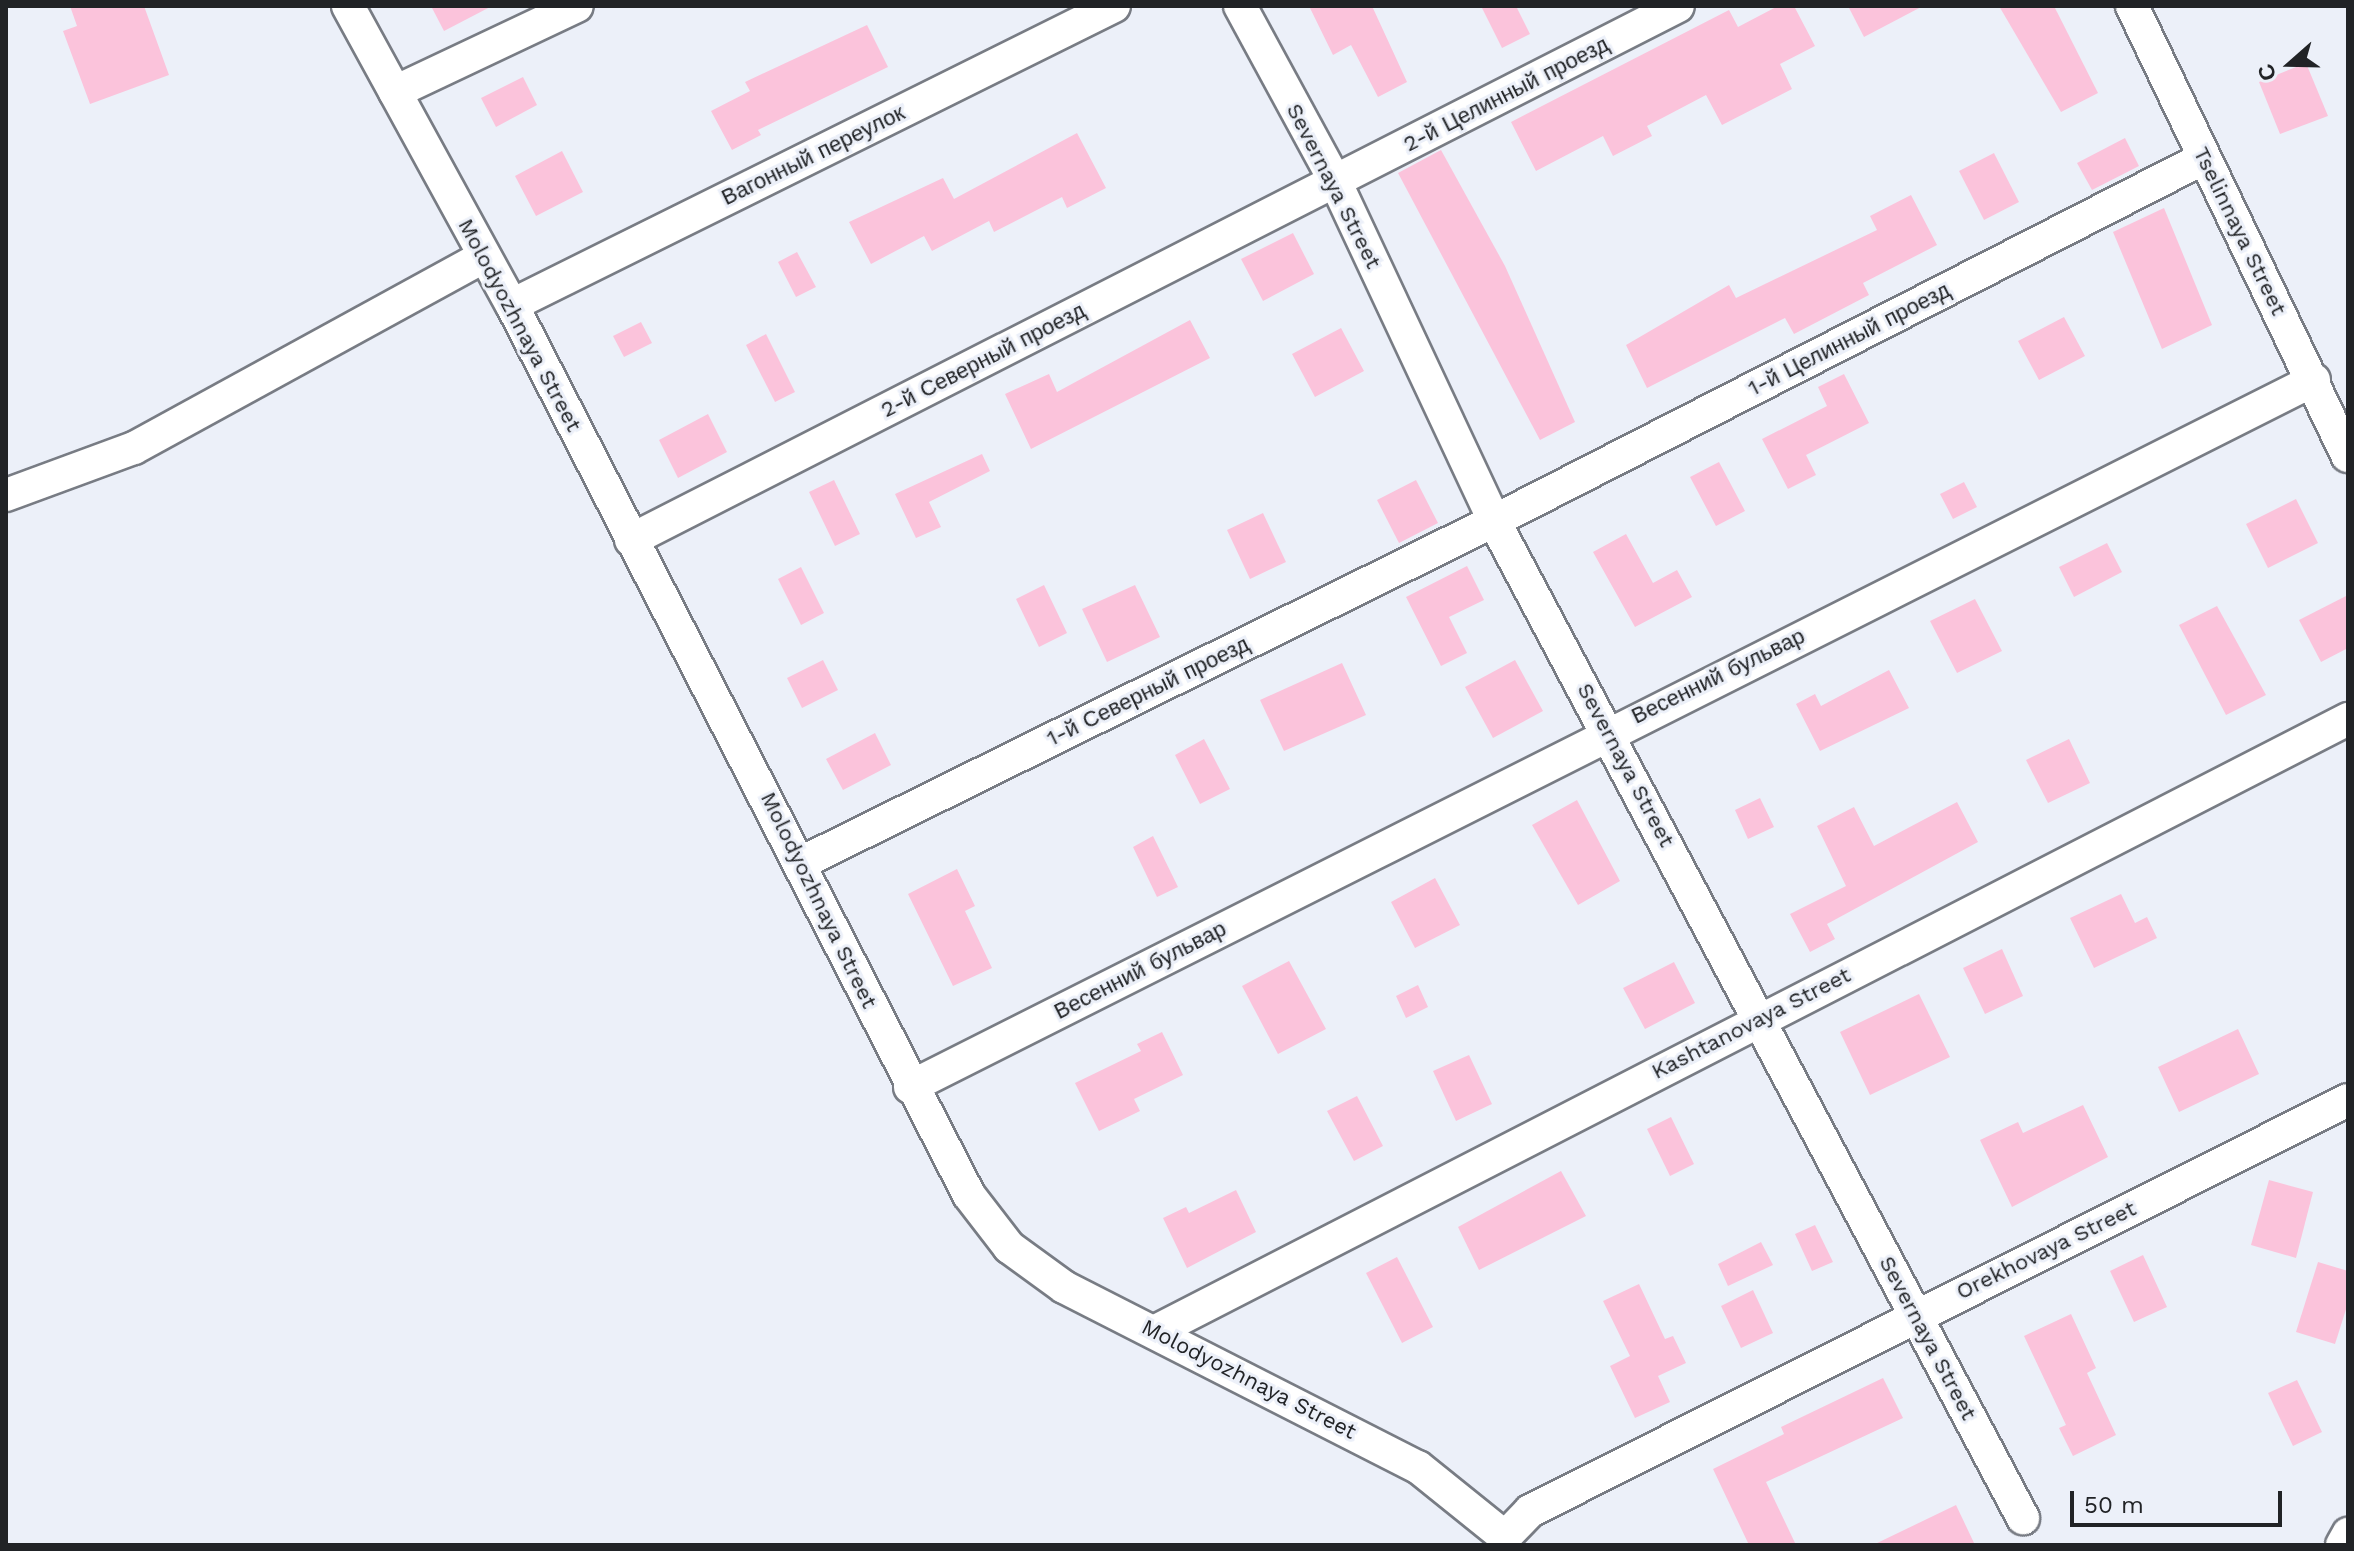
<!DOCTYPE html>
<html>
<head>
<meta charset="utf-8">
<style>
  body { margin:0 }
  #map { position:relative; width:2354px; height:1551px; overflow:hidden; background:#ecf0f9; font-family:"Work Sans",sans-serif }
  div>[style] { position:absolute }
  .building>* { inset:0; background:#fbc3db }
  .roads { filter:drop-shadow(2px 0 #787c84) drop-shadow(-2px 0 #787c84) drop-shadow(0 2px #787c84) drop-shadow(0 -2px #787c84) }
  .minor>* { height:32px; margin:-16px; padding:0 16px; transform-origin:16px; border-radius:16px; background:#fff }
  span { translate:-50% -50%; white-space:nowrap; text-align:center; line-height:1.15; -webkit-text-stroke:6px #ecf0f9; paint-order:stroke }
  .street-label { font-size:22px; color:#212326 }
  .frame { position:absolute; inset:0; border:8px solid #212326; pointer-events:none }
  .north { position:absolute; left:2250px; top:24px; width:80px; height:80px; -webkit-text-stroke:6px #ecf0f9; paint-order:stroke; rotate:250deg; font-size:22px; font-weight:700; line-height:32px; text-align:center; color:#212326 }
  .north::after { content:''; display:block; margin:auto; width:28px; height:36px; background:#212326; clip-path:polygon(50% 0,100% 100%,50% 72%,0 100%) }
  .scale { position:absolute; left:2070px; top:1491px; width:212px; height:36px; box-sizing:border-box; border:4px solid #212326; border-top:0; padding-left:10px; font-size:24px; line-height:28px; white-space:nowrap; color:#212326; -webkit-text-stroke:6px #ecf0f9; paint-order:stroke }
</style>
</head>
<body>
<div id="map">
  <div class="building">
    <i style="clip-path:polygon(70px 6px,144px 6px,169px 75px,90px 104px,63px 31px,77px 26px)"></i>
    <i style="clip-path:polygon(431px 6px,492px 6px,444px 31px)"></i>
    <i style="clip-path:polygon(1309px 6px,1372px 6px,1407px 82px,1378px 97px,1351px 45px,1333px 55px)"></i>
    <i style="clip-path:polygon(1481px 6px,1516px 6px,1530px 34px,1502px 48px)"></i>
    <i style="clip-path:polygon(1778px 6px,1794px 6px,1815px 46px,1780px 64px,1792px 89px,1722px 125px,1706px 95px,1647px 126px,1652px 136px,1613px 156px,1603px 136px,1536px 171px,1511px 122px,1729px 10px,1738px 27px)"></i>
    <i style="clip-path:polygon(1848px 6px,1923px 6px,1864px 37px)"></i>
    <i style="clip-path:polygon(1999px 6px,2054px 6px,2098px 93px,2061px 112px)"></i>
    <i style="clip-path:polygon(867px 25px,888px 67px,758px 130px,761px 135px,732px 150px,711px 111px,750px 91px,745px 82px)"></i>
    <i style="clip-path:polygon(2306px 63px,2328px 116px,2280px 134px,2259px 82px)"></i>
    <i style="clip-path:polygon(523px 77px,537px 105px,496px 127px,481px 98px)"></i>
    <i style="clip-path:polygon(1077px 133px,1106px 188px,1067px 208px,1062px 197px,994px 232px,989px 221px,932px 251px,924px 236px,871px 264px,849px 222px,943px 178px,954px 199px)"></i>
    <i style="clip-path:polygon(2125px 138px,2139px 166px,2092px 190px,2077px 163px)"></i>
    <i style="clip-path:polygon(1441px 150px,1505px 266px,1575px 422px,1540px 440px,1398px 173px)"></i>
    <i style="clip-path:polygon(562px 151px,583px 192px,536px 216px,515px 176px)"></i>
    <i style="clip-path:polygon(1994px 153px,2019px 202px,1984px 220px,1959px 171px)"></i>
    <i style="clip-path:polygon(1911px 195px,1937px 245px,1863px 283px,1869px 295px,1794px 334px,1785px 318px,1647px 388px,1626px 345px,1729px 285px,1736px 298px,1877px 230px,1870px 216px)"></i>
    <i style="clip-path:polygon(2164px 208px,2212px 325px,2162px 349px,2113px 232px)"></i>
    <i style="clip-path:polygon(1293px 233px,1314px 274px,1263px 301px,1241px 259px)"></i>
    <i style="clip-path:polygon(797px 252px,816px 287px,796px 297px,778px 262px)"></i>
    <i style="clip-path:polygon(2064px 317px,2085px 356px,2039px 380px,2018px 341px)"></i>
    <i style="clip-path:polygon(1190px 320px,1210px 358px,1031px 449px,1005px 394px,1049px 374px,1057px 392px)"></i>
    <i style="clip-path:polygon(641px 322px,652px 343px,624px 357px,613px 336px)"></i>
    <i style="clip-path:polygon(1341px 328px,1364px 371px,1315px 397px,1292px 354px)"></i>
    <i style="clip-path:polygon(766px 334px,795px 392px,775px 402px,746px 345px)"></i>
    <i style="clip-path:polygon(1844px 374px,1869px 423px,1806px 455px,1816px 475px,1788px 489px,1762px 439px,1827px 406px,1818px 387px)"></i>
    <i style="clip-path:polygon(708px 414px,727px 452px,678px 478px,659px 440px)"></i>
    <i style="clip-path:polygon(982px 454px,990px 471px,929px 502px,941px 527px,916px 538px,895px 494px)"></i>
    <i style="clip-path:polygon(1719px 462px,1745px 511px,1716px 526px,1690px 477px)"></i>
    <i style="clip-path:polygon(834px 480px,860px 534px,835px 546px,809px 492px)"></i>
    <i style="clip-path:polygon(1416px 480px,1438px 523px,1399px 543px,1377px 500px)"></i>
    <i style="clip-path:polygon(1964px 482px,1977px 507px,1953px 519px,1940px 494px)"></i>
    <i style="clip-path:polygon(2296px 499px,2318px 543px,2268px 568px,2246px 524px)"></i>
    <i style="clip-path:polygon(1263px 513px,1286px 562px,1250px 579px,1227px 530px)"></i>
    <i style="clip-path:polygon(1626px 534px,1653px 583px,1677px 570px,1692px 597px,1635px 627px,1593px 552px)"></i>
    <i style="clip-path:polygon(2107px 543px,2122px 572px,2074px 597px,2059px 567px)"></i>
    <i style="clip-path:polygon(1467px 566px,1484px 600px,1449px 617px,1467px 653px,1441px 666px,1406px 597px)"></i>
    <i style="clip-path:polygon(801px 567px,824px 613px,801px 625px,778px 579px)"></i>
    <i style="clip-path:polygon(1044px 585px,1067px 633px,1039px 647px,1016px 599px)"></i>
    <i style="clip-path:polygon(1135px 585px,1160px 637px,1107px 662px,1082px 609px)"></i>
    <i style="clip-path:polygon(2348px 595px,2348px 648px,2321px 662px,2299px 620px)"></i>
    <i style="clip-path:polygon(1975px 599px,2002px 651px,1957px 673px,1930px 621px)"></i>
    <i style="clip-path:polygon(2217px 606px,2266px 695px,2226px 715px,2179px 625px)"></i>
    <i style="clip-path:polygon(823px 660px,838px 690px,802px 708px,787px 678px)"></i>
    <i style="clip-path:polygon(1515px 660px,1543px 711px,1493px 738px,1465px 687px)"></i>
    <i style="clip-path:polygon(1342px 663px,1366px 715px,1284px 751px,1260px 700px)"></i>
    <i style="clip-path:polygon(1889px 670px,1909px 708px,1820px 751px,1796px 704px,1815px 694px,1821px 706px)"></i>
    <i style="clip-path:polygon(875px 733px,891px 765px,843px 790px,826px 759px)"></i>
    <i style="clip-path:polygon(1204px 739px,1230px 789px,1200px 804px,1175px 755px)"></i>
    <i style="clip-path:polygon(2069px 739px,2090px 783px,2048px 803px,2026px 760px)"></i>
    <i style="clip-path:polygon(1760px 798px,1774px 827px,1748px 839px,1735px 810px)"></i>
    <i style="clip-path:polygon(1577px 800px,1620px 881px,1578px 905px,1532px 825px)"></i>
    <i style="clip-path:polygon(1957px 802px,1978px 842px,1827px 924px,1835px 939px,1810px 952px,1790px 914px,1846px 886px,1817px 826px,1854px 807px,1874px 846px)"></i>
    <i style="clip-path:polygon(1153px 836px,1178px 887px,1157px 897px,1133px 847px)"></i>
    <i style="clip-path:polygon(957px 869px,975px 906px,965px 911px,992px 968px,953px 986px,908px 894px)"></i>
    <i style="clip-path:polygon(1435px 878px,1460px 925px,1415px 948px,1391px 902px)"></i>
    <i style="clip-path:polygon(2121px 894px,2135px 923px,2147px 917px,2157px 938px,2094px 968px,2070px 918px)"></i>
    <i style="clip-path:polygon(2002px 949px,2023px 996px,1985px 1014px,1963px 968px)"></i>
    <i style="clip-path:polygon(1289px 961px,1326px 1029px,1278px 1054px,1242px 986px)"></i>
    <i style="clip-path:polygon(1674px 962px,1695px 1003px,1645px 1029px,1623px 988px)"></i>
    <i style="clip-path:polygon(1418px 985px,1428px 1007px,1406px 1018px,1396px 996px)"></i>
    <i style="clip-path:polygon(1919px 994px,1950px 1057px,1870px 1095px,1840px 1032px)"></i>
    <i style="clip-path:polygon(2238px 1029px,2259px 1074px,2179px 1112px,2158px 1067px)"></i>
    <i style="clip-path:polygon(1162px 1032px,1183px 1075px,1134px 1099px,1140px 1111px,1099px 1131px,1075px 1083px,1141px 1051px,1137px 1044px)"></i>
    <i style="clip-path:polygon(1469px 1055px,1492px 1104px,1456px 1121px,1433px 1071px)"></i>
    <i style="clip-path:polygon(1357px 1096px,1383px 1146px,1354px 1161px,1327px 1111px)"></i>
    <i style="clip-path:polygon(2083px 1105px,2108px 1157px,2012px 1207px,1980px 1140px,2018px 1122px,2023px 1133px)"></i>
    <i style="clip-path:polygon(1671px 1117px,1694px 1164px,1670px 1176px,1647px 1129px)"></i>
    <i style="clip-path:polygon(1561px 1171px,1586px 1216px,1479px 1270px,1458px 1227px)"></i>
    <i style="clip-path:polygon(2269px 1180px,2313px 1192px,2296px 1258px,2251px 1245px)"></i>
    <i style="clip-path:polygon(1236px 1190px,1256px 1232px,1187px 1268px,1163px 1218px,1186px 1207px,1189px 1213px)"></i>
    <i style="clip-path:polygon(1815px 1225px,1833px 1262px,1812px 1271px,1795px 1234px)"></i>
    <i style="clip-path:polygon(1761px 1242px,1773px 1265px,1728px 1286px,1718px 1264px)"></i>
    <i style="clip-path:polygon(2143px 1255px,2167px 1307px,2134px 1322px,2110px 1271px)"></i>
    <i style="clip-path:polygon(1397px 1257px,1433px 1327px,1402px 1343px,1366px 1273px)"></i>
    <i style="clip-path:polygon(2318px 1262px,2348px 1271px,2348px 1303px,2335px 1344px,2296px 1332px)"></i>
    <i style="clip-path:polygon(1639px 1284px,1665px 1339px,1673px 1336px,1686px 1363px,1658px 1376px,1670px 1402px,1635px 1418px,1610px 1366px,1630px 1356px,1603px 1301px)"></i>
    <i style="clip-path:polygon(1753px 1290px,1773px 1333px,1741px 1348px,1721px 1306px)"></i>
    <i style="clip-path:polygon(2071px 1314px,2096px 1368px,2087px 1373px,2116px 1435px,2073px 1456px,2059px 1428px,2066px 1425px,2024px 1336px)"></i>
    <i style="clip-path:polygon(1883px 1378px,1903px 1418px,1766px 1482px,1796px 1545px,1749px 1545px,1713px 1469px,1784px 1434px,1781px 1427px)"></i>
    <i style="clip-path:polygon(2297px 1380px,2322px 1432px,2293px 1446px,2268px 1393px)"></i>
    <i style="clip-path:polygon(1956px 1505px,1975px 1545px,1873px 1545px)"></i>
  </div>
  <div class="roads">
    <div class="minor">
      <i style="left:348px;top:6px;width:341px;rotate:61.3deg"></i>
      <i style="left:512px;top:305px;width:1000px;rotate:62.82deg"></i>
      <i style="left:969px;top:1195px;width:66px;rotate:52.4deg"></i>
      <i style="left:1009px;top:1247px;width:68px;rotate:36deg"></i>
      <i style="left:1064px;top:1287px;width:397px;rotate:27deg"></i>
      <i style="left:1418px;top:1467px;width:112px;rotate:38.8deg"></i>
      <i style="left:1505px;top:1537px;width:36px;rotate:-46deg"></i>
      <i style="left:1530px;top:1511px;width:915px;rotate:-26.68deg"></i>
      <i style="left:1240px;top:6px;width:199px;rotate:61.5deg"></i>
      <i style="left:1335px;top:181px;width:375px;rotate:64.9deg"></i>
      <i style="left:1494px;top:521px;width:1129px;rotate:62.05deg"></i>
      <i style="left:2132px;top:6px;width:499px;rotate:64.4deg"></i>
      <i style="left:395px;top:92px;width:201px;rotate:-25.3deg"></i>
      <i style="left:512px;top:305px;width:672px;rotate:-26.41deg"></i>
      <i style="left:6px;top:495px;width:136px;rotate:-20.2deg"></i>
      <i style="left:134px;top:448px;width:398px;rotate:-28.7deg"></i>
      <i style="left:631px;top:540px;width:1175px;rotate:-27.02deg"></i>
      <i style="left:803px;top:862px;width:771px;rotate:-26.27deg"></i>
      <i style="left:1494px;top:521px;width:797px;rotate:-27.08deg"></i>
      <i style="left:910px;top:1087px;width:1572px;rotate:-26.73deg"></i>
      <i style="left:1156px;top:1331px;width:1340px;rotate:-27.18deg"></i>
      <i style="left:2342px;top:1545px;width:13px;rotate:-61deg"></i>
    </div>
  </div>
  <div class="street-label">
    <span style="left:1506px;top:94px;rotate:-27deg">2-й Целинный проезд</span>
    <span style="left:813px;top:155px;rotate:-26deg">Вагонный переулок</span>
    <span style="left:1334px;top:186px;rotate:63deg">Severnaya Street</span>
    <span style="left:2240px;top:231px;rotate:64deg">Tselinnaya Street</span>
    <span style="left:520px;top:325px;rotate:62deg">Molodyozhnaya Street</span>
    <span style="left:1849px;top:339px;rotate:-27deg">1-й Целинный проезд</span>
    <span style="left:983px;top:360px;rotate:-27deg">2-й Северный проезд</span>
    <span style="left:1718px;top:676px;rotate:-26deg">Весенний бульвар</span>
    <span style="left:1148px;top:691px;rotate:-26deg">1-й Северный проезд</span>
    <span style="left:1626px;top:765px;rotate:62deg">Severnaya Street</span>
    <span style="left:819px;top:900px;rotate:64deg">Molodyozhnaya Street</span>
    <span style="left:1140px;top:970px;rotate:-27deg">Весенний бульвар</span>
    <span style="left:1751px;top:1023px;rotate:-27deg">Kashtanovaya Street</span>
    <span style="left:2046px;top:1250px;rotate:-26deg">Orekhovaya Street</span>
    <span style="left:1928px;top:1338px;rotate:62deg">Severnaya Street</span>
    <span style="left:1249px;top:1379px;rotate:27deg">Molodyozhnaya Street</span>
  </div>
  <div class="frame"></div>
  <div class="north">С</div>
  <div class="scale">50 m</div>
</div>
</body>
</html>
